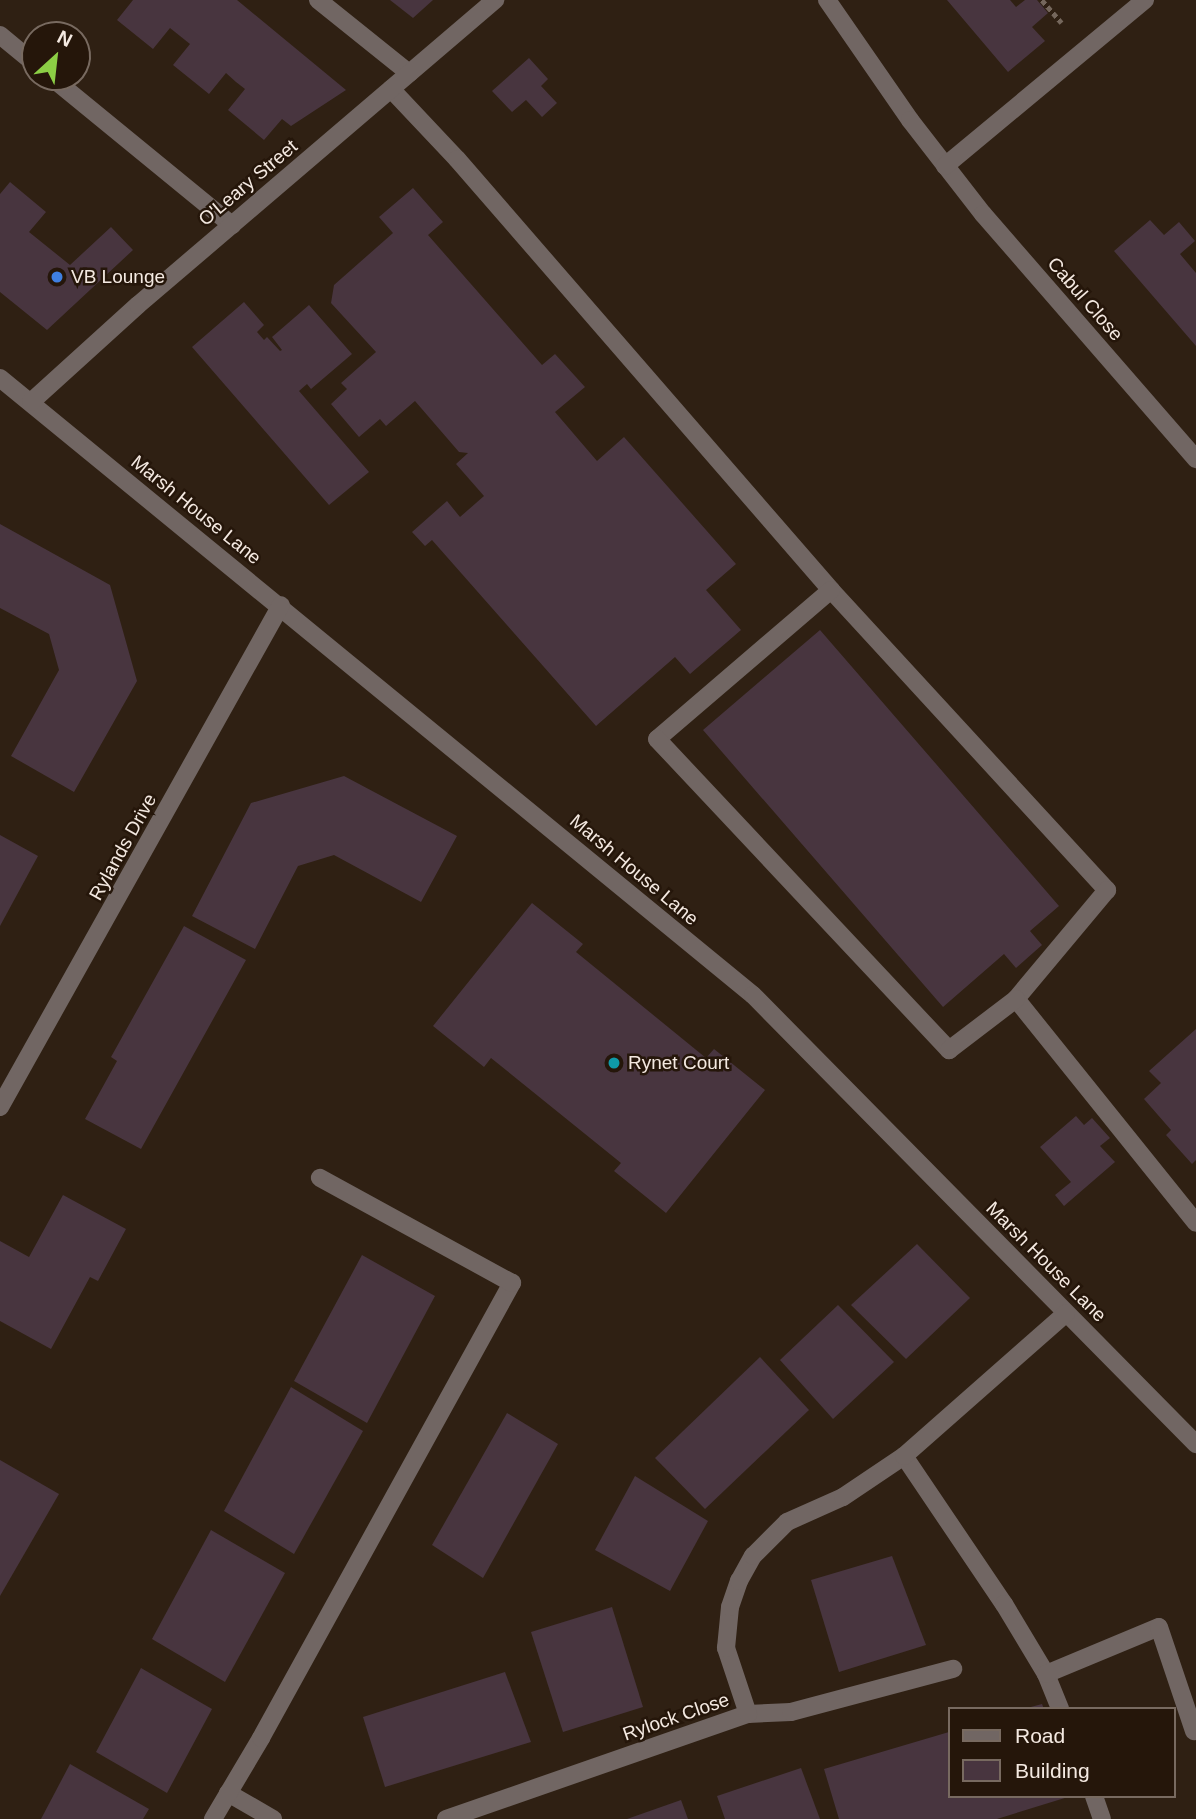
<!DOCTYPE html>
<html>
<head>
<meta charset="utf-8">
<style>
  body { margin:0 }
  #map { position:relative; width:1196px; height:1819px; overflow:hidden; background:#2f2013; font-family:Arial,sans-serif }
  div>[style] { position:absolute }
  .building>* { inset:0; background:#48353f }
  .path>* { height:4.5px; margin-top:-2.25px; transform-origin:0; background:repeating-linear-gradient(90deg,#75675c 0 5px,transparent 0 8.5px) }
  .minor>* { height:18px; margin:-9px; padding:0 9px; transform-origin:9px; border-radius:9px; background:#716663 }
  .dots>* { width:19px; height:19px; translate:-50% -50%; box-sizing:border-box; border:4px solid #25160a; border-radius:50% }
  span { translate:-50% -50%; white-space:nowrap; text-align:center; line-height:1.15; -webkit-text-stroke:5px #25160a; paint-order:stroke }
  .street-label { font-size:19px; color:#f4e9e1 }
  .poi-label { font-size:19px; color:#f4e9e1 }
  .left { translate:0 -50%; text-align:left }
  .legend { position:absolute; left:948px; top:1707px; width:228px; height:91px; box-sizing:border-box; background:#25160a; border:2px solid #786a60; margin:0; padding:9px 12px; list-style:none; font-size:21px; color:#f4e9e1 }
  .legend li { display:flex; align-items:center; gap:14px; height:35px }
  .legend b { width:35px; border:2px solid #786a60 }
  .north { position:absolute; left:21px; top:21px; width:70px; height:70px; box-sizing:border-box; background:#25160a; border:2px solid #786a60; border-radius:50%; rotate:27deg; font-size:19px; font-weight:700; line-height:28px; text-align:center; color:#f4e9e1 }
  .north::after { content:''; display:block; margin:auto; width:24px; height:32px; background:#8cce45; clip-path:polygon(50% 0,100% 100%,50% 72%,0 100%) }
</style>
</head>
<body>
<div id="map">
  <div class="building">
    <i style="clip-path:polygon(133px 0,237px 0,346px 90px,291px 126px,282px 119px,264px 140px,228px 110px,245px 89px,236px 82px,226px 73px,209px 94px,173px 65px,190px 44px,170px 28px,153px 49px,117px 20px)"></i>
    <i style="clip-path:polygon(390px 0,433px 0,413px 18px)"></i>
    <i style="clip-path:polygon(947px 0,1010px 0,1016px 7px,1025px 0,1037px 0,1048px 13px,1032px 27px,1045px 41px,1008px 72px)"></i>
    <i style="clip-path:polygon(529px 58px,548px 79px,541px 86px,557px 103px,542px 117px,526px 100px,512px 112px,492px 91px)"></i>
    <i style="clip-path:polygon(10px 182px,46px 212px,29px 232px,70px 265px,111px 227px,133px 250px,47px 330px,0 292px,0 194px)"></i>
    <i style="clip-path:polygon(413px 188px,443px 222px,428px 235px,542px 365px,555px 354px,585px 387px,555px 412px,597px 461px,624px 437px,736px 564px,706px 590px,741px 630px,690px 674px,675px 657px,596px 726px,432px 540px,425px 546px,412px 532px,447px 501px,460px 517px,484px 496px,456px 464px,468px 453px,459px 452px,415px 401px,386px 426px,380px 419px,359px 437px,331px 404px,347px 389px,341px 383px,376px 352px,331px 303px,334px 285px,393px 233px,379px 217px)"></i>
    <i style="clip-path:polygon(1150px 220px,1164px 235px,1179px 222px,1195px 241px,1180px 254px,1196px 273px,1196px 346px,1114px 251px)"></i>
    <i style="clip-path:polygon(244px 302px,264px 325px,257px 332px,264px 340px,267px 337px,280px 351px,282px 350px,272px 337px,309px 305px,352px 354px,311px 389px,307px 384px,299px 391px,369px 472px,329px 505px,192px 347px)"></i>
    <i style="clip-path:polygon(0 524px,110px 585px,137px 681px,74px 792px,11px 756px,59px 670px,49px 634px,0 608px)"></i>
    <i style="clip-path:polygon(820px 630px,1059px 906px,1030px 931px,1042px 945px,1016px 968px,1004px 954px,943px 1007px,703px 730px)"></i>
    <i style="clip-path:polygon(344px 776px,457px 836px,421px 902px,334px 855px,298px 866px,255px 949px,192px 916px,251px 803px)"></i>
    <i style="clip-path:polygon(0 835px,38px 856px,0 926px)"></i>
    <i style="clip-path:polygon(532px 903px,583px 944px,576px 952px,706px 1058px,714px 1049px,765px 1090px,666px 1213px,614px 1171px,621px 1163px,491px 1058px,484px 1067px,433px 1026px)"></i>
    <i style="clip-path:polygon(184px 926px,246px 960px,141px 1149px,85px 1119px,117px 1061px,111px 1057px)"></i>
    <i style="clip-path:polygon(1196px 1029px,1196px 1160px,1192px 1164px,1166px 1135px,1171px 1130px,1144px 1099px,1161px 1083px,1149px 1071px)"></i>
    <i style="clip-path:polygon(1076px 1116px,1084px 1125px,1092px 1118px,1110px 1138px,1100px 1146px,1115px 1162px,1064px 1206px,1055px 1195px,1071px 1182px,1040px 1147px)"></i>
    <i style="clip-path:polygon(63px 1195px,126px 1229px,98px 1281px,90px 1277px,51px 1349px,0 1321px,0 1241px,29px 1257px)"></i>
    <i style="clip-path:polygon(917px 1244px,970px 1298px,906px 1359px,851px 1305px)"></i>
    <i style="clip-path:polygon(362px 1255px,435px 1296px,367px 1423px,294px 1381px)"></i>
    <i style="clip-path:polygon(838px 1305px,894px 1362px,833px 1419px,780px 1360px)"></i>
    <i style="clip-path:polygon(760px 1357px,809px 1410px,705px 1509px,655px 1458px)"></i>
    <i style="clip-path:polygon(291px 1387px,363px 1431px,294px 1554px,224px 1511px)"></i>
    <i style="clip-path:polygon(507px 1413px,558px 1444px,483px 1578px,432px 1545px)"></i>
    <i style="clip-path:polygon(0 1460px,59px 1494px,0 1596px)"></i>
    <i style="clip-path:polygon(635px 1476px,708px 1521px,670px 1591px,595px 1550px)"></i>
    <i style="clip-path:polygon(211px 1530px,285px 1573px,225px 1682px,152px 1639px)"></i>
    <i style="clip-path:polygon(892px 1556px,926px 1645px,839px 1672px,811px 1580px)"></i>
    <i style="clip-path:polygon(612px 1607px,643px 1707px,563px 1732px,531px 1632px)"></i>
    <i style="clip-path:polygon(141px 1668px,212px 1709px,167px 1793px,96px 1752px)"></i>
    <i style="clip-path:polygon(505px 1672px,531px 1742px,385px 1787px,363px 1717px)"></i>
    <i style="clip-path:polygon(1042px 1704px,1044px 1709px,1028px 1709px,1027px 1708px)"></i>
    <i style="clip-path:polygon(949px 1732px,949px 1796px,1068px 1797px,997px 1819px,839px 1819px,824px 1769px)"></i>
    <i style="clip-path:polygon(70px 1764px,149px 1809px,143px 1819px,41px 1819px)"></i>
    <i style="clip-path:polygon(801px 1768px,820px 1819px,725px 1819px,717px 1796px)"></i>
    <i style="clip-path:polygon(681px 1800px,688px 1819px,627px 1819px)"></i>
  </div>
  <div class="path">
    <i style="left:1042px;top:0;width:30px;rotate:49deg"></i>
  </div>
  <div class="minor">
    <i style="left:318px;top:0;width:117px;rotate:38.7deg"></i>
    <i style="left:827px;top:0;width:146px;rotate:55.3deg"></i>
    <i style="left:910px;top:120px;width:119px;rotate:52.2deg"></i>
    <i style="left:983px;top:214px;width:325px;rotate:49deg"></i>
    <i style="left:0;top:35px;width:45px;rotate:39.6deg"></i>
    <i style="left:51px;top:77px;width:234px;rotate:39.3deg"></i>
    <i style="left:391px;top:89px;width:96px;rotate:46.7deg"></i>
    <i style="left:457px;top:159px;width:571px;rotate:49.05deg"></i>
    <i style="left:831px;top:590px;width:408px;rotate:47.4deg"></i>
    <i style="left:1107px;top:890px;width:142px;rotate:129.9deg"></i>
    <i style="left:1016px;top:999px;width:287px;rotate:51.2deg"></i>
    <i style="left:945px;top:166px;width:260px;rotate:-39.7deg"></i>
    <i style="left:0;top:378px;width:973px;rotate:39.33deg"></i>
    <i style="left:753px;top:995px;width:631px;rotate:45.39deg"></i>
    <i style="left:31px;top:402px;width:144px;rotate:-42.2deg"></i>
    <i style="left:138px;top:305px;width:470px;rotate:-40.5deg"></i>
    <i style="left:831px;top:590px;width:229px;rotate:139.4deg"></i>
    <i style="left:657px;top:739px;width:427px;rotate:46.8deg"></i>
    <i style="left:949px;top:1050px;width:84px;rotate:-37.3deg"></i>
    <i style="left:0;top:1107px;width:575px;rotate:-60.76deg"></i>
    <i style="left:904px;top:1456px;width:179px;rotate:56deg"></i>
    <i style="left:1004px;top:1604px;width:82px;rotate:59deg"></i>
    <i style="left:1046px;top:1674px;width:38px;rotate:68deg"></i>
    <i style="left:1046px;top:1674px;width:122px;rotate:-22.6deg"></i>
    <i style="left:1159px;top:1627px;width:110px;rotate:71.4deg"></i>
    <i style="left:748px;top:1714px;width:43px;rotate:-2.7deg"></i>
    <i style="left:791px;top:1712px;width:168px;rotate:-14.9deg"></i>
    <i style="left:228px;top:1793px;width:52px;rotate:30deg"></i>
    <i style="left:1094px;top:1796px;width:24px;rotate:71deg"></i>
    <i style="left:213px;top:1819px;width:94px;rotate:-59.3deg"></i>
    <i style="left:261px;top:1738px;width:520px;rotate:-61.12deg"></i>
    <i style="left:512px;top:1283px;width:219px;rotate:-151.3deg"></i>
    <i style="left:446px;top:1819px;width:320px;rotate:-19.2deg"></i>
    <i style="left:748px;top:1714px;width:70px;rotate:-108.4deg"></i>
    <i style="left:726px;top:1648px;width:41px;rotate:-84.4deg"></i>
    <i style="left:730px;top:1607px;width:28px;rotate:-71deg"></i>
    <i style="left:739px;top:1581px;width:29px;rotate:-61deg"></i>
    <i style="left:753px;top:1556px;width:48px;rotate:-45deg"></i>
    <i style="left:787px;top:1522px;width:61px;rotate:-24.1deg"></i>
    <i style="left:843px;top:1497px;width:73px;rotate:-33.9deg"></i>
    <i style="left:904px;top:1456px;width:216px;rotate:-41.4deg"></i>
  </div>
  <div class="dots">
    <i style="left:57px;top:277px;background:#3f7fe0"></i>
    <i style="left:614px;top:1063px;background:#0f9aa8"></i>
  </div>
  <div class="street-label">
    <span style="left:248px;top:183px;rotate:-40deg">O'Leary Street</span>
    <span style="left:1085px;top:299px;rotate:49deg">Cabul Close</span>
    <span style="left:196px;top:510px;rotate:39deg">Marsh House Lane</span>
    <span style="left:123px;top:847px;rotate:-61deg">Rylands Drive</span>
    <span style="left:634px;top:870px;rotate:40deg">Marsh House Lane</span>
    <span style="left:1046px;top:1262px;rotate:45deg">Marsh House Lane</span>
    <span style="left:676px;top:1717px;rotate:-19deg">Rylock Close</span>
  </div>
  <div class="poi-label">
    <span class="left" style="left:71px;top:277px">VB Lounge</span>
    <span class="left" style="left:628px;top:1063px">Rynet Court</span>
  </div>
  <ul class="legend">
  <li><b style="height:9px;background:#716663"></b>Road</li>
  <li><b style="height:19px;background:#48353f"></b>Building</li>
  </ul>
  <div class="north">N</div>
</div>
</body>
</html>
